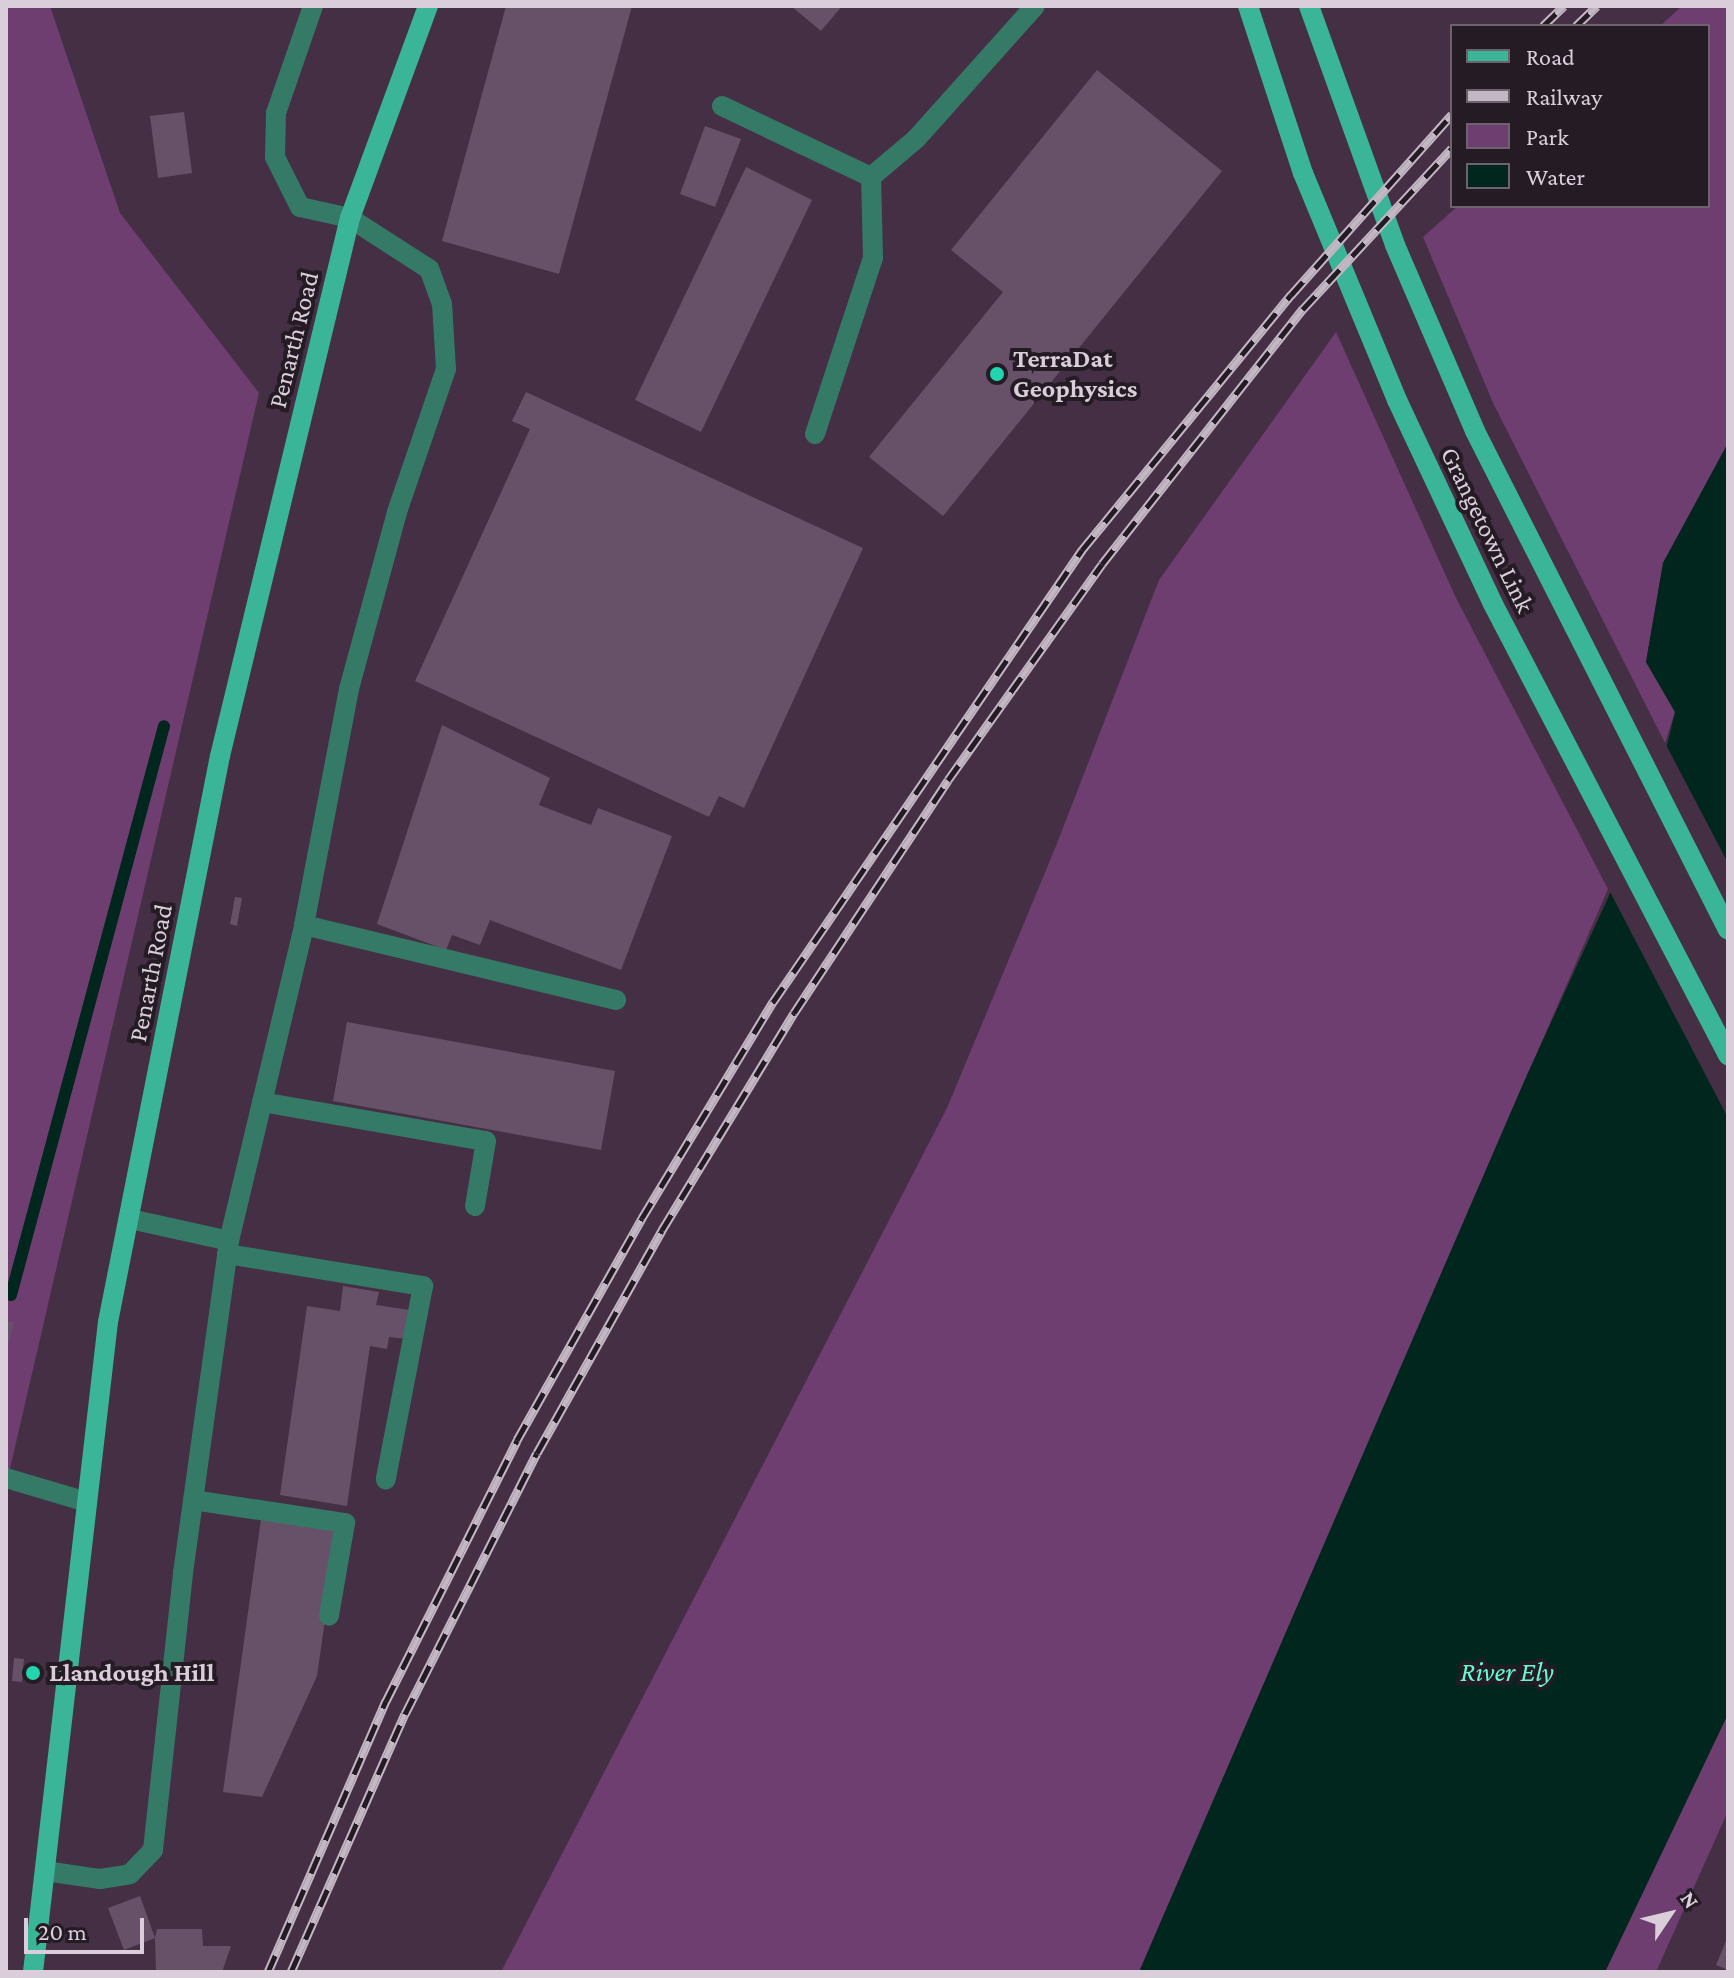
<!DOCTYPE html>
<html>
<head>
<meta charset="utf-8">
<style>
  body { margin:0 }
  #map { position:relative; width:1734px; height:1978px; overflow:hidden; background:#442f44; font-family:"Crimson Pro",serif }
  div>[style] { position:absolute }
  .green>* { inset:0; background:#6e3e70 }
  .water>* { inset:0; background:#01261d }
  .pier>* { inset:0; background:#442f44 }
  .stream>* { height:12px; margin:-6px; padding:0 6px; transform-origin:6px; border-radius:6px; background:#01261d }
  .building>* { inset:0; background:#675168 }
  .minor>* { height:20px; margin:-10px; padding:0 10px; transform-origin:10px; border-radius:10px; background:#347a67 }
  .major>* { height:20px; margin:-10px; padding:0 10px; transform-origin:10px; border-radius:10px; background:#3ab597 }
  .rail>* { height:9px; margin-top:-4.5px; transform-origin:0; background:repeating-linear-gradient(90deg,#251b25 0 18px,#c4b7c4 0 36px); box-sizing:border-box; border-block:2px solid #c4b7c4 }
  .dots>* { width:22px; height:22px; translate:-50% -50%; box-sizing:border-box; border:4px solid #251b25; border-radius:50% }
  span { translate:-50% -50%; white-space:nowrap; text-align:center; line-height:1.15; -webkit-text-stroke:8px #251b25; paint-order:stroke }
  .street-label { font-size:26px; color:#daceda }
  .poi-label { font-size:26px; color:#daceda; font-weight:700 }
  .left { translate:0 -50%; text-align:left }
  .water-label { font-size:28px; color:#63fad4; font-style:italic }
  .frame { position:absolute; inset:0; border:8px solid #daceda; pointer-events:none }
  .legend { position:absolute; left:1450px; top:24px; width:260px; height:184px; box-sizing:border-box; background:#251b25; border:2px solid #6d636d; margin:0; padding:10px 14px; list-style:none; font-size:24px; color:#daceda }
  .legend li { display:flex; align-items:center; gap:16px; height:40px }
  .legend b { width:40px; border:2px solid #6d636d }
  .north { position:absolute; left:1630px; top:1874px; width:80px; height:80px; -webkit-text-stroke:6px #251b25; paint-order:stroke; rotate:55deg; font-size:22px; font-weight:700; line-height:32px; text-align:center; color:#daceda }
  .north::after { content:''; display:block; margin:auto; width:28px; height:36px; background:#daceda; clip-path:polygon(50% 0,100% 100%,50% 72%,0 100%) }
  .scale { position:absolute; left:24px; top:1918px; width:120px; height:36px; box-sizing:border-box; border:4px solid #daceda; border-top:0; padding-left:10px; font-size:24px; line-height:28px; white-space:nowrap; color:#daceda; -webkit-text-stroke:6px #251b25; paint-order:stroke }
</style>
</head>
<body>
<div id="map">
  <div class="green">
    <i style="clip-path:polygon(6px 6px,50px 6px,120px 213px,259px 393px,6px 1486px)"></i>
    <i style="clip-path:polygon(1682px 6px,1728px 6px,1728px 443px,1663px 563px,1646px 662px,1675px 712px,1665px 743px,1494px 405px,1423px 237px,1458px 206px,1708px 206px,1708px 26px,1660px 26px)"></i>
    <i style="clip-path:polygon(1336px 332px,1456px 598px,1608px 889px,1139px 1972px,501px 1972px,947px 1108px,1056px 846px,1159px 580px)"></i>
    <i style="clip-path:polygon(1728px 1714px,1728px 1811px,1656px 1972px,1605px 1972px)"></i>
  </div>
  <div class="water">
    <i style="clip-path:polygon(1728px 443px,1728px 1714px,1605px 1972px,1139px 1972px,1526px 1077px,1655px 795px,1675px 712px,1646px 662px,1663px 563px)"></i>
  </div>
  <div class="pier">
    <i style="clip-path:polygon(1664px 741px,1728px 863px,1728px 1118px,1608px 888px,1651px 794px)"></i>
  </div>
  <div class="stream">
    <i style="left:11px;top:1295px;width:589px;rotate:-74.95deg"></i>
  </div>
  <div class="building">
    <i style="clip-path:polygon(506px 6px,632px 6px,559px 274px,442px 241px)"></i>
    <i style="clip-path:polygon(791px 6px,842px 6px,821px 31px)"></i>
    <i style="clip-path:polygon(1097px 70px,1222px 171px,943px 516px,869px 457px,1003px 292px,951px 250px)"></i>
    <i style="clip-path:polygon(184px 112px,192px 173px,158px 178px,150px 116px)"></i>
    <i style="clip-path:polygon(705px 126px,741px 139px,715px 207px,680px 194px)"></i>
    <i style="clip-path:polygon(746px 167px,812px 200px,701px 432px,635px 400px)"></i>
    <i style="clip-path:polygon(526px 392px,863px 548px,744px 808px,719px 796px,709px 817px,415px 681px,530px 429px,512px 421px)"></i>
    <i style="clip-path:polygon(442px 725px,550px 778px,539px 805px,591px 825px,598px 808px,672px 836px,621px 970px,490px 920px,480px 945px,452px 935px,446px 950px,377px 924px)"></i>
    <i style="clip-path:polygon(235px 897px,242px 898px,237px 926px,230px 924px)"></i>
    <i style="clip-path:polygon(347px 1022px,615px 1071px,601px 1150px,333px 1101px)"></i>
    <i style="clip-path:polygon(343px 1286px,379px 1292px,376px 1305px,410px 1310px,406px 1339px,389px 1337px,387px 1349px,370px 1346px,347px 1506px,280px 1495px,307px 1306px,340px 1311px)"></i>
    <i style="clip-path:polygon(6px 1320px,14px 1323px,7px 1347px,6px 1347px)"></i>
    <i style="clip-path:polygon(261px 1519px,338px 1530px,317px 1676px,262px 1797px,223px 1792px)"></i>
    <i style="clip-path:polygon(14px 1658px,24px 1659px,22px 1682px,12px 1681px)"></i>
    <i style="clip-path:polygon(140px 1896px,155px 1938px,157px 1929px,202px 1929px,203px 1946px,231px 1946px,222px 1972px,156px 1972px,155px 1938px,124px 1950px,108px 1908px)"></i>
    <i style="clip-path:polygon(1728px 1936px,1728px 1970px,1716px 1965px)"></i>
  </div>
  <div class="minor">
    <i style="left:722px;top:106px;width:165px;rotate:25.5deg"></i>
    <i style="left:871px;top:177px;width:59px;rotate:-40.2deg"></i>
    <i style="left:916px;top:139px;width:178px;rotate:-48.2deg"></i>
    <i style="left:815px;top:434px;width:185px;rotate:-71.8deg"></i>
    <i style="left:873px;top:258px;width:81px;rotate:-91.4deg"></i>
    <i style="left:304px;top:925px;width:321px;rotate:13.5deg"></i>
    <i style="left:262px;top:1102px;width:227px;rotate:9.9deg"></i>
    <i style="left:486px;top:1141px;width:66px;rotate:99.6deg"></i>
    <i style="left:130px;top:1219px;width:101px;rotate:12.5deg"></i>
    <i style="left:229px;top:1241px;width:325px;rotate:-76.6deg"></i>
    <i style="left:304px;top:925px;width:240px;rotate:-79.2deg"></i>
    <i style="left:349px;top:689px;width:183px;rotate:-74.8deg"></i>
    <i style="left:397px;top:512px;width:151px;rotate:-71.1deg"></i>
    <i style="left:446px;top:369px;width:65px;rotate:-93.5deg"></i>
    <i style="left:442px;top:304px;width:37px;rotate:-110deg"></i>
    <i style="left:429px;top:269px;width:94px;rotate:-147.2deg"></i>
    <i style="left:350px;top:218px;width:51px;rotate:-167.6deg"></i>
    <i style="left:300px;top:207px;width:56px;rotate:-116.6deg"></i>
    <i style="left:275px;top:157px;width:44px;rotate:-88.7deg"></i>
    <i style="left:276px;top:113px;width:113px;rotate:-70.9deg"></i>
    <i style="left:227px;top:1254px;width:199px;rotate:9.3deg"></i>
    <i style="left:423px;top:1286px;width:197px;rotate:100.9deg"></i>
    <i style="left:6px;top:1478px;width:84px;rotate:16.5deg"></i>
    <i style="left:193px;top:1500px;width:154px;rotate:8.6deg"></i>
    <i style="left:345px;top:1523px;width:94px;rotate:99.8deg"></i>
    <i style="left:45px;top:1871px;width:56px;rotate:8.3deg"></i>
    <i style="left:100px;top:1879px;width:30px;rotate:-9deg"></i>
    <i style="left:130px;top:1874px;width:33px;rotate:-46deg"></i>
    <i style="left:153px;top:1850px;width:279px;rotate:-83.8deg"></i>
    <i style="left:183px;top:1573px;width:335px;rotate:-82.1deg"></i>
  </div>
  <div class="major">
    <i style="left:1248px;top:6px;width:176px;rotate:71.8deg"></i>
    <i style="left:1303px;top:173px;width:246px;rotate:67.5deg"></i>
    <i style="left:1397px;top:400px;width:225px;rotate:64.8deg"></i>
    <i style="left:1493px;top:604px;width:509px;rotate:62.48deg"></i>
    <i style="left:1309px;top:6px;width:254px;rotate:70.2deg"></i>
    <i style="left:1395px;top:245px;width:202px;rotate:66.7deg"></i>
    <i style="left:1475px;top:431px;width:559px;rotate:63.11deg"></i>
    <i style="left:33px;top:1972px;width:654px;rotate:-83.42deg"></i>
    <i style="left:108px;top:1322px;width:577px;rotate:-78.81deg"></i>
    <i style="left:220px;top:756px;width:553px;rotate:-76.42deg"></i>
    <i style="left:350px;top:218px;width:226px;rotate:-69.8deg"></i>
  </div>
  <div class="rail">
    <i style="left:1543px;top:26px;width:29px;rotate:-44deg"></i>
    <i style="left:1576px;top:26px;width:29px;rotate:-44deg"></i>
    <i style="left:268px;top:1972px;width:296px;rotate:-66.5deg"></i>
    <i style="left:386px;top:1701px;width:292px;rotate:-63.3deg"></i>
    <i style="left:517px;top:1440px;width:255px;rotate:-60.6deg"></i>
    <i style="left:642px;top:1218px;width:253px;rotate:-58.8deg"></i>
    <i style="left:773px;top:1002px;width:548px;rotate:-55.64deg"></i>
    <i style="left:1082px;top:550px;width:330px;rotate:-50.7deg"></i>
    <i style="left:1291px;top:295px;width:242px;rotate:-48.3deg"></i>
    <i style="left:291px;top:1972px;width:282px;rotate:-66.2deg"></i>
    <i style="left:405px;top:1714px;width:292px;rotate:-63.2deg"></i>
    <i style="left:537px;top:1453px;width:256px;rotate:-60.7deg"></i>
    <i style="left:662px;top:1230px;width:254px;rotate:-58.7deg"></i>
    <i style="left:794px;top:1013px;width:279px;rotate:-56.5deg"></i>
    <i style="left:948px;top:780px;width:265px;rotate:-54.5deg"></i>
    <i style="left:1102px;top:564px;width:325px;rotate:-51.8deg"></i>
    <i style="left:1303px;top:309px;width:219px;rotate:-47.2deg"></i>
  </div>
  <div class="dots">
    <i style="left:997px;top:374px;background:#23d5af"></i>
    <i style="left:33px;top:1673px;background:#23d5af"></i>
  </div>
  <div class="street-label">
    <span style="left:294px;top:340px;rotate:-76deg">Penarth Road</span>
    <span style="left:1487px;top:530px;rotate:64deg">Grangetown Link</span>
    <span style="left:151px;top:973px;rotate:-79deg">Penarth Road</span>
  </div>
  <div class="poi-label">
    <span class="left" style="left:1013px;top:374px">TerraDat<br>Geophysics</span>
    <span class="left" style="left:49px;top:1673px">Llandough Hill</span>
  </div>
  <div class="water-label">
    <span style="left:1507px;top:1672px">River Ely</span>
  </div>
  <div class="frame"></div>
  <ul class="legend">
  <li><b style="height:10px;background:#3ab597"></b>Road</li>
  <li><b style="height:10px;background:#c4b7c4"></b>Railway</li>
  <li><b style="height:22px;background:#6e3e70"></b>Park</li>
  <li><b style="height:22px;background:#01261d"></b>Water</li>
  </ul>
  <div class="north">N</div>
  <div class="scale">20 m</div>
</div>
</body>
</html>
